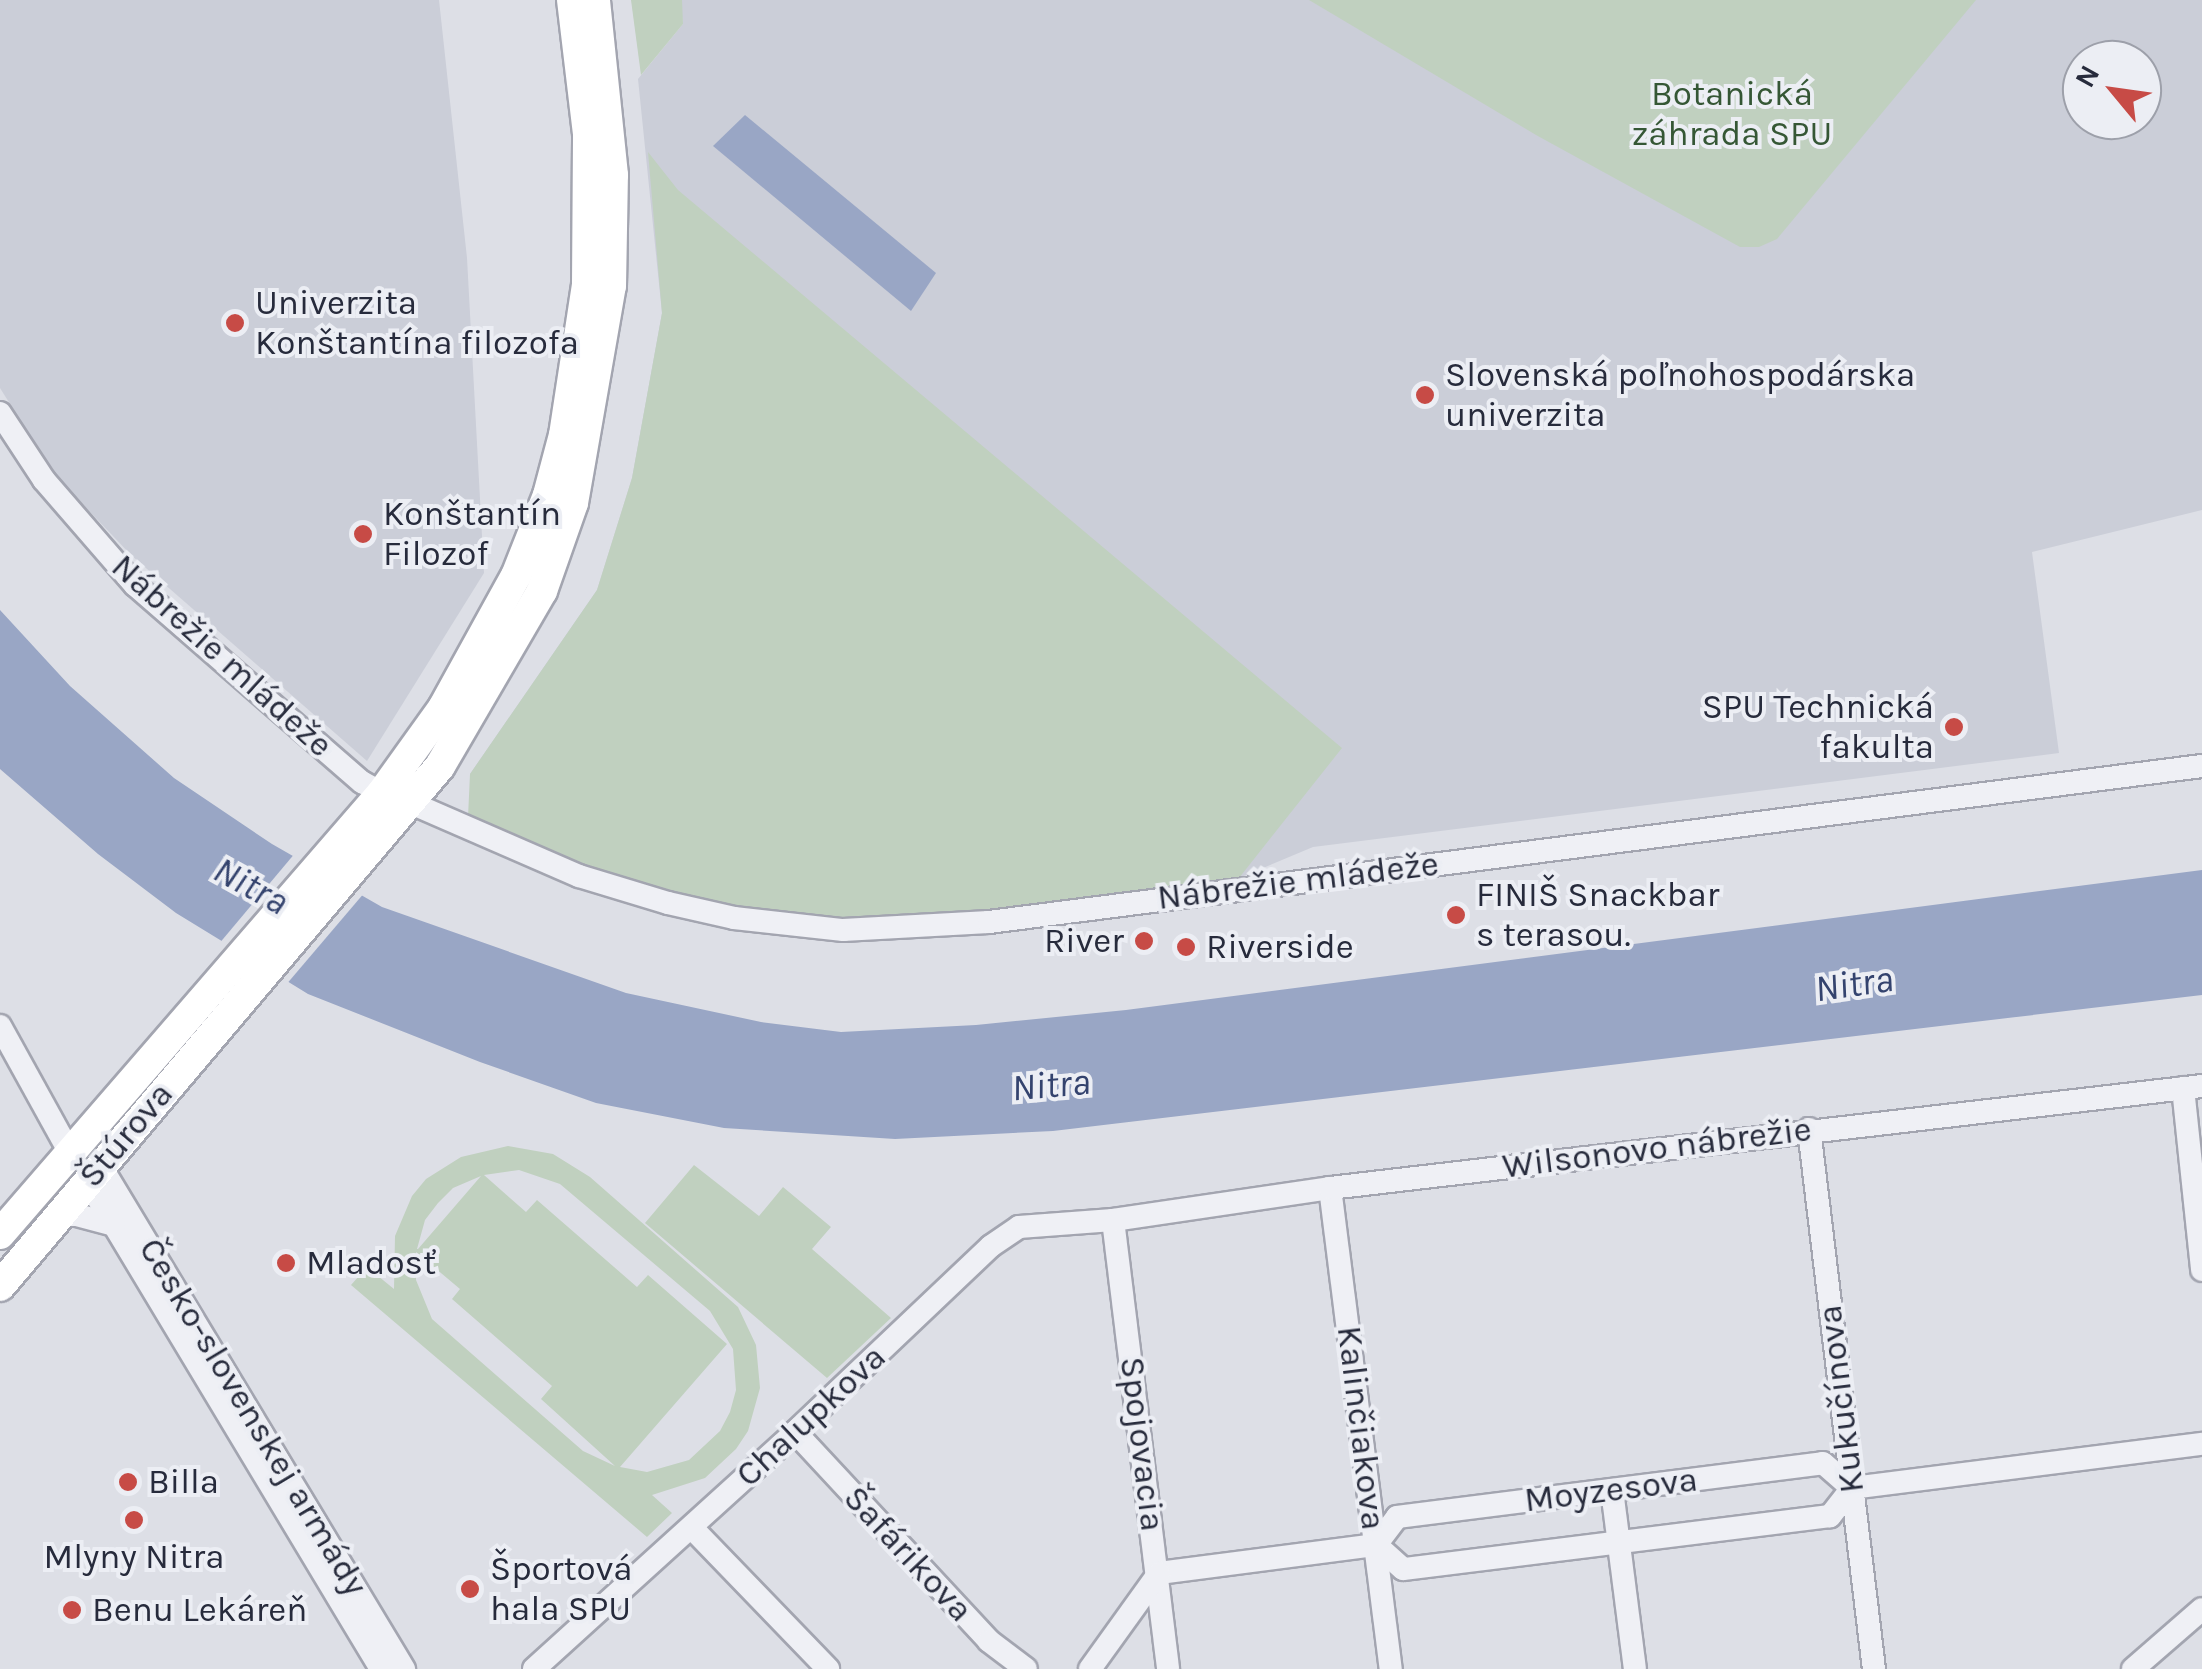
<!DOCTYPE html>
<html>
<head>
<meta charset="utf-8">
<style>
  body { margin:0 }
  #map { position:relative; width:2202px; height:1669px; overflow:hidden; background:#dddfe6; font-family:Karla,sans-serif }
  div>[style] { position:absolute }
  .built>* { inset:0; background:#cbced8 }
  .green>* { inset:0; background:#c0d0bf }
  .water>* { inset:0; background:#99a6c5 }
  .pier>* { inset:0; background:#dddfe6 }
  .roads { filter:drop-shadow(2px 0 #a3a5b0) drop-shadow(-2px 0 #a3a5b0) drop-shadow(0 2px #a3a5b0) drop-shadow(0 -2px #a3a5b0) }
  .minor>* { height:22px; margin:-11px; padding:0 11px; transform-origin:11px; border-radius:11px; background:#eff0f5 }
  .major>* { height:30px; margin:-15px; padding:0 15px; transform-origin:15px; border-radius:15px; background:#fff }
  .dots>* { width:28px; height:28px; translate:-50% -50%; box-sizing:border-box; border:5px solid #eceef4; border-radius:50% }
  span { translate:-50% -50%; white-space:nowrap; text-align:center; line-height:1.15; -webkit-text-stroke:8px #eceef4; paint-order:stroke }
  .park-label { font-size:35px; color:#355735 }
  .poi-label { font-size:35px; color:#272b3c }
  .left { translate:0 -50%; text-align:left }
  .right { translate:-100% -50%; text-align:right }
  .street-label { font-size:35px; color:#272b3c }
  .water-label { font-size:38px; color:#34436e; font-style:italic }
  .north { position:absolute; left:2062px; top:40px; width:100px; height:100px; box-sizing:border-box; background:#eceef4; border:2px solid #9da0aa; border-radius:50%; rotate:299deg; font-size:28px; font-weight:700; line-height:40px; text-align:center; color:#272b3c }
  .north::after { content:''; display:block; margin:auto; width:35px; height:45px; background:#c74b46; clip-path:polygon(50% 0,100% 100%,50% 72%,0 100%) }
</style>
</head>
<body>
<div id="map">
  <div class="built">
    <i style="clip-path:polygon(0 0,439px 0,467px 258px,484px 573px,367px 761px,131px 555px,54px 474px,0 388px)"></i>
    <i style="clip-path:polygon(evenodd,680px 0,2202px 0,2202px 510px,2032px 552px,2059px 753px,1313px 847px,1239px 878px,983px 912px,470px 774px,597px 590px,632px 478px,662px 313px,638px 79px,683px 24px,680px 0,2082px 60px,2142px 60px,2142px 120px,2082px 120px,2082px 60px)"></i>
  </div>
  <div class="green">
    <i style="clip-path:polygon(631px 0,682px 0,683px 24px,641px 75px)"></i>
    <i style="clip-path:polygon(1309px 0,1976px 0,1777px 239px,1759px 247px,1740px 247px,1536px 135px)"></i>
    <i style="clip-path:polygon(648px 152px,678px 190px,1342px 748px,1239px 878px,983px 912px,820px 918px,669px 895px,604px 874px,468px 817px,470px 774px,597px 590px,632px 478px,662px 313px)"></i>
    <i style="clip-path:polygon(evenodd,508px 1146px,553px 1154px,590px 1177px,738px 1307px,756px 1345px,760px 1388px,748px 1431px,736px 1449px,705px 1478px,652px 1495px,672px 1513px,647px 1537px,351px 1285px,367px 1267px,394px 1289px,395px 1236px,412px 1196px,426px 1179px,461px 1157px,508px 1146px,519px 1170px,560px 1184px,710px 1311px,733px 1349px,736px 1390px,730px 1412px,720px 1431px,689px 1460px,647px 1472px,620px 1467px,727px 1344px,648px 1275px,637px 1287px,537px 1200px,526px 1212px,484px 1175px,519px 1170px,508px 1146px,481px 1176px,418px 1249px,417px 1249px,425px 1220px,438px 1203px,453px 1188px,481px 1176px,508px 1146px,416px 1252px,460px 1289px,452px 1299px,552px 1386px,541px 1399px,615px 1466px,583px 1451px,432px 1319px,416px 1280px,416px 1252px)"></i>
    <i style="clip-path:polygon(694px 1165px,759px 1216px,783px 1187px,831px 1227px,812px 1249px,891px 1318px,827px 1378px,645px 1223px)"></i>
  </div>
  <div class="water">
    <i style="clip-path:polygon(745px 115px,936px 273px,911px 311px,713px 146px)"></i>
    <i style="clip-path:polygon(0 610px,70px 686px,174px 778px,272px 844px,382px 907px,626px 993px,761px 1022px,841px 1032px,976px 1025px,1126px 1010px,2202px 870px,2202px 995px,1053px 1131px,895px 1139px,724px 1128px,596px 1103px,480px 1062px,308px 994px,176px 913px,98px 854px,0 769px)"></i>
  </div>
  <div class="pier">
    <i style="clip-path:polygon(296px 852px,365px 892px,285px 986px,218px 945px)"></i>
  </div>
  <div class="roads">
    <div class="minor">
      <i style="left:0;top:413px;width:80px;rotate:56.7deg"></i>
      <i style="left:44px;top:480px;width:139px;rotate:49.1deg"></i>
      <i style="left:135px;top:585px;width:301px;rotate:41deg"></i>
      <i style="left:362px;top:782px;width:23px;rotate:29deg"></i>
      <i style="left:411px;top:803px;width:183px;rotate:23.5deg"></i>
      <i style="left:579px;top:876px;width:93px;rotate:16.9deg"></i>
      <i style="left:668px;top:903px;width:68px;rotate:12.8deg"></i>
      <i style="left:734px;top:918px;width:110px;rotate:6.3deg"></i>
      <i style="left:843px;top:930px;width:146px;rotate:-3.1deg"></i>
      <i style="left:989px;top:922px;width:1223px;rotate:-7.33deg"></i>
      <i style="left:0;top:1026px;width:145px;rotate:61.1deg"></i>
      <i style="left:2183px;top:1088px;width:183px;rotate:84deg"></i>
      <i style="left:1809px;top:1129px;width:544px;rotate:83.14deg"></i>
      <i style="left:100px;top:1165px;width:589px;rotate:58.9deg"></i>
      <i style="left:87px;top:1180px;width:571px;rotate:58.98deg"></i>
      <i style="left:1330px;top:1188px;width:485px;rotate:82.8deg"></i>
      <i style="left:59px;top:1215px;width:18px"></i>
      <i style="left:77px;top:1215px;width:38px;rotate:15deg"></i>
      <i style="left:1113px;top:1220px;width:452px;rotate:83deg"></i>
      <i style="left:795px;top:1432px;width:285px;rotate:47.1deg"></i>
      <i style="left:989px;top:1641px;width:46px;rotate:37.1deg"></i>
      <i style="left:1852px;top:1488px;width:353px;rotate:-7.2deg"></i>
      <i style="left:1612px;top:1490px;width:180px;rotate:82.7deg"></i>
      <i style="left:692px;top:1528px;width:196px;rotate:46deg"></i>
      <i style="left:1159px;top:1573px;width:219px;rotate:-7.4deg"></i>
      <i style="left:1376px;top:1545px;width:35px;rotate:-53deg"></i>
      <i style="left:1397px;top:1517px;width:429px;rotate:-7.2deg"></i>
      <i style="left:1823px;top:1463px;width:38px;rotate:41deg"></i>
      <i style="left:1852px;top:1488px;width:36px;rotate:128deg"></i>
      <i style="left:1830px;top:1516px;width:430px;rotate:172.9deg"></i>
      <i style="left:1403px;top:1569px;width:36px;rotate:-138deg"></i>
      <i style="left:534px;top:1669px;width:353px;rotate:-42.2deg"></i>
      <i style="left:795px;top:1432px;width:270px;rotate:-43.5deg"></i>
      <i style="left:991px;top:1246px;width:34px;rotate:-34deg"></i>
      <i style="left:1019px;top:1227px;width:94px;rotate:-4.3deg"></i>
      <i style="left:1113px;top:1220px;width:219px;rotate:-8.4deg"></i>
      <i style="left:1330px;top:1188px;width:878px;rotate:-6.67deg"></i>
      <i style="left:1090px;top:1669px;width:118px;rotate:-54.3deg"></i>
      <i style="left:2133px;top:1669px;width:91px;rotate:-41deg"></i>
    </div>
    <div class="major">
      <i style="left:0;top:1234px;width:583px;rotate:-49.1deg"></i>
      <i style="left:382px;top:793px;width:105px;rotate:-54.3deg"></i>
      <i style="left:443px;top:708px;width:151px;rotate:-61.1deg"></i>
      <i style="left:516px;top:576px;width:87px;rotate:-68.4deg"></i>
      <i style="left:548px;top:495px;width:62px;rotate:-75.1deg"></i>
      <i style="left:564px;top:435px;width:153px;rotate:-81.3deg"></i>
      <i style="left:587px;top:284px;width:150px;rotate:-89.6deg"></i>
      <i style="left:588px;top:134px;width:135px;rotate:-96.8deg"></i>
      <i style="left:0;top:1286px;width:681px;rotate:-49.76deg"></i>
      <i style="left:440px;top:766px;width:203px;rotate:-59.8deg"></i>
      <i style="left:542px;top:591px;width:93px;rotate:-70.6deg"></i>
      <i style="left:573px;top:503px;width:220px;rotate:-80.1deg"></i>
      <i style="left:611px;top:286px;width:111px;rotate:-89deg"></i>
      <i style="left:613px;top:175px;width:176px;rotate:-95.9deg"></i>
    </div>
  </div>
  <div class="dots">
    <i style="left:235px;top:323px;background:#c74b46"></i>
    <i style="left:1425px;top:395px;background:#c74b46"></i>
    <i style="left:363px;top:534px;background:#c74b46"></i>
    <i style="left:1954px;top:727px;background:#c74b46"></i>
    <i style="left:1456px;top:915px;background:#c74b46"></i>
    <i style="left:1144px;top:941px;background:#c74b46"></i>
    <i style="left:1186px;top:947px;background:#c74b46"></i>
    <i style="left:286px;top:1263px;background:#c74b46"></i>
    <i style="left:128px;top:1482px;background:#c74b46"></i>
    <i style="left:134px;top:1520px;background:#c74b46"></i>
    <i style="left:470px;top:1589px;background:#c74b46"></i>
    <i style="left:72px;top:1610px;background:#c74b46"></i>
  </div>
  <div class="park-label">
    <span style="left:1732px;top:114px">Botanická<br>záhrada SPU</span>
  </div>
  <div class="poi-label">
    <span class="left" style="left:255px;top:323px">Univerzita<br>Konštantína filozofa</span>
    <span class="left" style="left:1445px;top:395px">Slovenská poľnohospodárska<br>univerzita</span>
    <span class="left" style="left:383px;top:534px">Konštantín<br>Filozof</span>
    <span class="right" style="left:1934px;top:727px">SPU Technická<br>fakulta</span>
    <span class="left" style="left:1476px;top:915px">FINIŠ Snackbar<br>s terasou.</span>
    <span class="right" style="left:1124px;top:941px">River</span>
    <span class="left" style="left:1206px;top:947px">Riverside</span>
    <span class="left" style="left:306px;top:1263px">Mladosť</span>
    <span class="left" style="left:148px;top:1482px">Billa</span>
    <span style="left:134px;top:1557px">Mlyny Nitra</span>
    <span class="left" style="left:490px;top:1589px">Športová<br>hala SPU</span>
    <span class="left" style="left:92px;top:1610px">Benu Lekáreň</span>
  </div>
  <div class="street-label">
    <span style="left:222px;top:656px;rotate:42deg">Nábrežie mládeže</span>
    <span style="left:1298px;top:881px;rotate:-7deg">Nábrežie mládeže</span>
    <span style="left:126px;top:1135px;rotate:-50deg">Štúrova</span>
    <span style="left:1657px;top:1148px;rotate:-7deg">Wilsonovo nábrežie</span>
    <span style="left:1841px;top:1399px;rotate:-97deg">Kukučínova</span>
    <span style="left:811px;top:1416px;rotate:-43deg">Chalupkova</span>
    <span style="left:253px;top:1417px;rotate:59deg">Česko-slovenskej armády</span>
    <span style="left:1361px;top:1428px;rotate:83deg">Kalinčiakova</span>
    <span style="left:1142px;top:1444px;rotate:83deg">Spojovacia</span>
    <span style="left:1611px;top:1490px;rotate:-7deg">Moyzesova</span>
    <span style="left:908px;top:1554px;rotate:47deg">Šafárikova</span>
  </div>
  <div class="water-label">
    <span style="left:251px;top:886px;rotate:29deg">Nitra</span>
    <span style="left:1854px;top:984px;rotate:-8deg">Nitra</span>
    <span style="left:1051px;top:1085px;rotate:-5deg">Nitra</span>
  </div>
  <div class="north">N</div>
</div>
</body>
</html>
